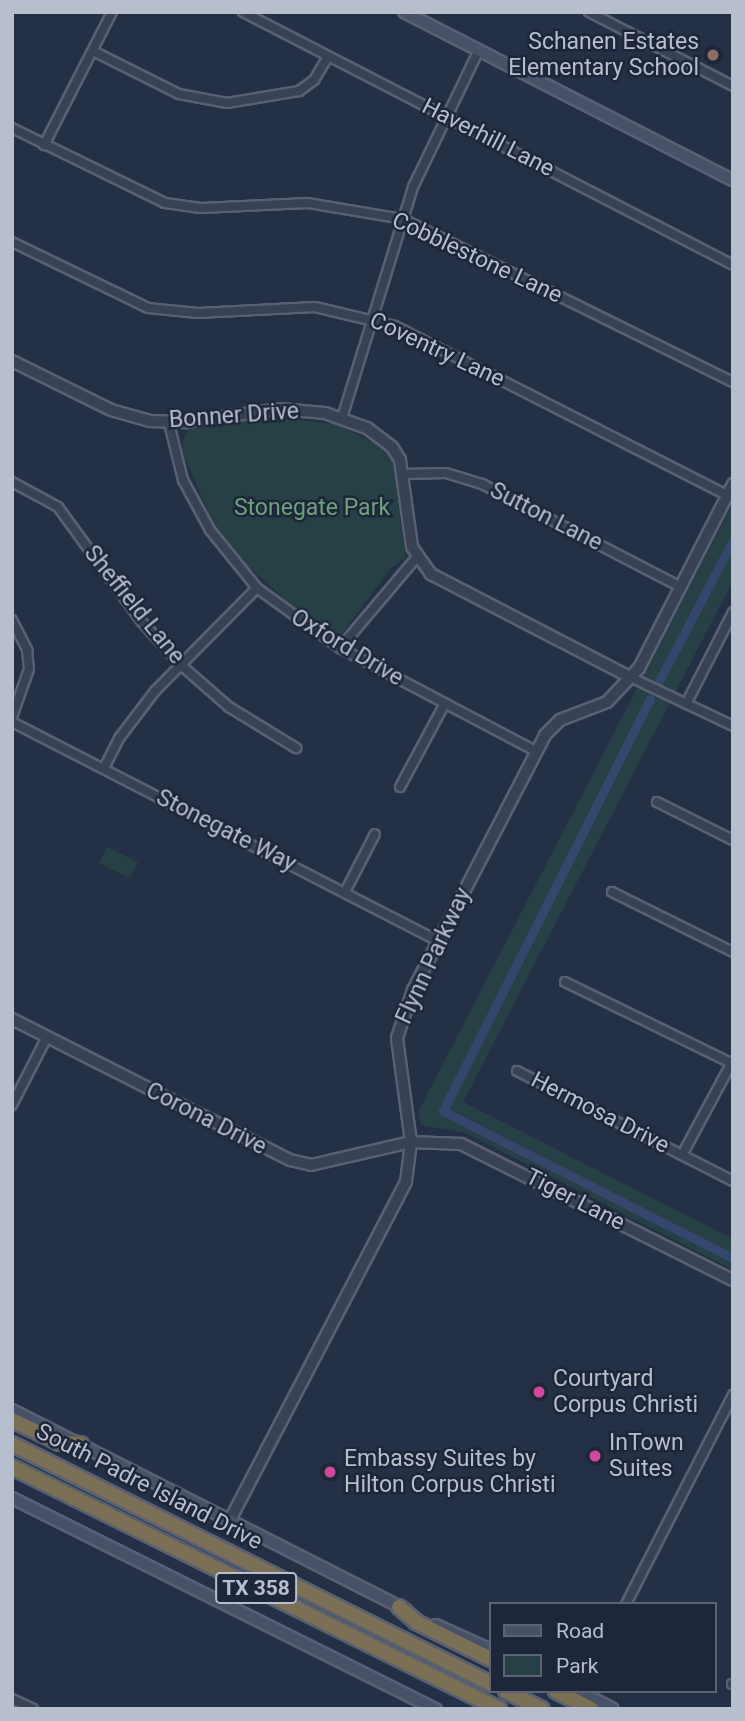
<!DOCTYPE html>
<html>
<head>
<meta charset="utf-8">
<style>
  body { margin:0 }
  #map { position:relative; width:745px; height:1721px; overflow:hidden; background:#243045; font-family:Roboto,sans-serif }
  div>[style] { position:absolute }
  .green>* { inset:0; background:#274046 }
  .canal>* { height:9px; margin:-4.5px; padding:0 4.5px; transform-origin:4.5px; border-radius:4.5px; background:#35476c }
  .roads { filter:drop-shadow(2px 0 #586072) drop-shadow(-2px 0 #586072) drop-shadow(0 2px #586072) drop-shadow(0 -2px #586072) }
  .minor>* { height:8px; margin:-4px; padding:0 4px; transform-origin:4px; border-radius:4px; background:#394254 }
  .tertiary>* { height:10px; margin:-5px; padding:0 5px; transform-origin:5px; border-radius:5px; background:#394254 }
  .secondary>* { height:10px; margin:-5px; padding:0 5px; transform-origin:5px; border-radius:5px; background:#475168 }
  .motorway>* { height:14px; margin:-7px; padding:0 7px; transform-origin:7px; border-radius:7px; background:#7b6f55 }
  .dots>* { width:19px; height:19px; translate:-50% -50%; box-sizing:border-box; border:4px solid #1e273a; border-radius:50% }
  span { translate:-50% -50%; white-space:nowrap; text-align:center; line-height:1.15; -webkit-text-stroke:5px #1e273a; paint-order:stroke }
  .shield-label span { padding:2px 5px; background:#1e273a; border:2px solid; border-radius:5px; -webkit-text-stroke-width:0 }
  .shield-label { font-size:21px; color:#b7bece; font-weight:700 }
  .poi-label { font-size:23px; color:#b7bece }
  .right { translate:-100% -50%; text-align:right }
  .left { translate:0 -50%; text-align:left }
  .street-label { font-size:23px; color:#b7bece }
  .park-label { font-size:23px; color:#6ca17c }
  .frame { position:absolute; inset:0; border:14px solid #b7bece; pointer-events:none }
  .legend { position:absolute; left:489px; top:1602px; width:228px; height:91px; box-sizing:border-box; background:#1e273a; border:2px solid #5b6375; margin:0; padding:9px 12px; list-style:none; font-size:21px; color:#b7bece }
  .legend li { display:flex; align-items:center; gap:14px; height:35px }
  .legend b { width:35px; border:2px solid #5b6375 }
</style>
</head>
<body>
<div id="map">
  <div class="green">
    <i style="clip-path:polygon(270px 417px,335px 424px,381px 446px,393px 460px,405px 558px,392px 567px,340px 636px,306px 619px,239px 558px,215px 527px,184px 456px,182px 443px,188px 430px)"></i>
    <i style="clip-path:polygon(733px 503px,733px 581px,463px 1102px,733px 1239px,733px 1270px,466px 1133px,421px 1125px,418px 1112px)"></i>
    <i style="clip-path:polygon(107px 847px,138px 862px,130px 878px,99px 863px)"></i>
  </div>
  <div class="canal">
    <i style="left:659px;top:681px;width:159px;rotate:-62.3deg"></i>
    <i style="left:650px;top:699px;width:461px;rotate:116.7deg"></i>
    <i style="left:443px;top:1111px;width:325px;rotate:26.9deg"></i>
  </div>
  <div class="roads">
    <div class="minor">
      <i style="left:243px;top:12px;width:551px;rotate:27.31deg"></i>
      <i style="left:589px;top:12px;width:162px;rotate:27.2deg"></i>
      <i style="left:93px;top:51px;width:96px;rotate:26.6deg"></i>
      <i style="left:179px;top:94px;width:49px;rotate:10.6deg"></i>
      <i style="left:227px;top:103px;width:73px;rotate:-9.5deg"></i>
      <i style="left:299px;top:91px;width:19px;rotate:-36deg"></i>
      <i style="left:314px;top:80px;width:27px;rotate:-59deg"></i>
      <i style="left:12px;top:128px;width:170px;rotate:26.1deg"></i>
      <i style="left:165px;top:203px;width:36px;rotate:8deg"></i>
      <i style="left:201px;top:208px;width:107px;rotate:-2.7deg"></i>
      <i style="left:308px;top:203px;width:96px;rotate:9.6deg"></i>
      <i style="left:403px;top:219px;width:368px;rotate:26.3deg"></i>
      <i style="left:44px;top:145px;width:149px;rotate:-62.9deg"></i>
      <i style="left:12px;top:242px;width:151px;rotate:25.9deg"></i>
      <i style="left:148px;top:308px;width:50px;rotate:5.7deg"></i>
      <i style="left:198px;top:313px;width:117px;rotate:-2.9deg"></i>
      <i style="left:315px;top:307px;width:82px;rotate:13.4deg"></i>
      <i style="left:395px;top:326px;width:373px;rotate:27deg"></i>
      <i style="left:342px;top:418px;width:242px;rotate:-72.9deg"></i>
      <i style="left:413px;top:187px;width:152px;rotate:-64.3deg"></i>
      <i style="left:169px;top:423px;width:59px;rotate:76.2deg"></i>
      <i style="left:183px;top:480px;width:57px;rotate:61.6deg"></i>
      <i style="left:210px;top:530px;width:75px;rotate:51deg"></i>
      <i style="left:257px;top:588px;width:102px;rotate:35.9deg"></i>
      <i style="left:340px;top:648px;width:221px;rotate:27.8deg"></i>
      <i style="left:403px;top:474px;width:43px;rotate:-1.3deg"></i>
      <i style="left:446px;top:473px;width:38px;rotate:17deg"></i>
      <i style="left:482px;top:484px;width:224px;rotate:27.4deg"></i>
      <i style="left:12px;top:482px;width:52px;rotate:28.5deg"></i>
      <i style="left:58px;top:507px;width:142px;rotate:53.9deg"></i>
      <i style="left:142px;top:622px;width:58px;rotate:47.8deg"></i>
      <i style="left:181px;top:665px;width:64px;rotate:41.2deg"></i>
      <i style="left:229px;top:707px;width:79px;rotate:31.5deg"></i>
      <i style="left:12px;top:620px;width:34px;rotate:63deg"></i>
      <i style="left:27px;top:650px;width:19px;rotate:84deg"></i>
      <i style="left:29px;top:669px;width:51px;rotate:109.5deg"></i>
      <i style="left:340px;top:648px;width:119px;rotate:-49.8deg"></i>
      <i style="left:630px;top:677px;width:114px;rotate:25.4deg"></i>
      <i style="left:686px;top:704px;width:103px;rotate:-62.9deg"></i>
      <i style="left:12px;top:722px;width:479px;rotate:27.2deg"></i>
      <i style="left:104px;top:768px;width:35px;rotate:-63deg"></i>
      <i style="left:120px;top:737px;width:58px;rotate:-52.7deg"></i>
      <i style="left:155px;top:691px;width:145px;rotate:-45.3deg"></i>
      <i style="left:400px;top:787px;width:95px;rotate:-61.8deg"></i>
      <i style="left:657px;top:802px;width:85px;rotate:26.6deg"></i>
      <i style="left:345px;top:892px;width:65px;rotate:-62.7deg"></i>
      <i style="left:612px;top:892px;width:135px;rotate:26.4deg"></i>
      <i style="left:565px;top:982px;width:187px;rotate:26deg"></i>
      <i style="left:517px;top:1071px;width:242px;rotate:27deg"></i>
      <i style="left:12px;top:1105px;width:76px;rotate:-62.8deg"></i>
      <i style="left:682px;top:1155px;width:106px;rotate:-61.7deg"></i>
      <i style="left:626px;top:1604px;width:235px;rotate:-62.9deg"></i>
      <i style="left:732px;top:1684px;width:1px"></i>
      <i style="left:12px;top:1699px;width:23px;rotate:25deg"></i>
    </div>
    <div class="tertiary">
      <i style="left:12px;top:361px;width:110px;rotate:26.3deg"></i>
      <i style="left:111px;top:410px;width:41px;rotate:15.8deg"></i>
      <i style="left:150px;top:421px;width:37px;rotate:2deg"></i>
      <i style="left:187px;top:422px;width:94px;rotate:-8deg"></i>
      <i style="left:280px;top:409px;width:45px;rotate:5.1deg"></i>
      <i style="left:325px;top:413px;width:45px;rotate:19.7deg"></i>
      <i style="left:367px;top:428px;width:31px;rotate:37deg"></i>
      <i style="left:392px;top:447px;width:15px;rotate:58deg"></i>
      <i style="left:400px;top:460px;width:88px;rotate:82.1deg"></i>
      <i style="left:412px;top:547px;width:33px;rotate:55deg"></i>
      <i style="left:431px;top:574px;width:224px;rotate:27.4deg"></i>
      <i style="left:12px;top:1019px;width:312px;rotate:26.9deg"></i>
      <i style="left:290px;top:1160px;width:22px;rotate:13deg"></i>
      <i style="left:311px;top:1165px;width:103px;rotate:-13deg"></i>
      <i style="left:411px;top:1142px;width:50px;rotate:2.3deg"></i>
      <i style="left:461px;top:1144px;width:304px;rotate:26.6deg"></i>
      <i style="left:231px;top:1518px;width:379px;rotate:-62.5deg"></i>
      <i style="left:406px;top:1182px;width:40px;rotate:-82.9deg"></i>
      <i style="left:411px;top:1142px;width:105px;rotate:-97.7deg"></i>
      <i style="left:397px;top:1038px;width:51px;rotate:-71.6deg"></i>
      <i style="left:413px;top:990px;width:287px;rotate:-62.6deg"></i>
      <i style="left:545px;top:735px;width:21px;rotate:-45deg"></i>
      <i style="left:560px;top:720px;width:50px;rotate:-21deg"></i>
      <i style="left:607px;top:702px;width:47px;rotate:-46.7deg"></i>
      <i style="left:639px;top:668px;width:207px;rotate:-62.9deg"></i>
    </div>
    <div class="secondary">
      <i style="left:404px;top:12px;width:369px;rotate:27.1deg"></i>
      <i style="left:12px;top:1410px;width:442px;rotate:26.9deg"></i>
      <i style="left:12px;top:1498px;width:474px;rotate:26.5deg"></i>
      <i style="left:436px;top:1625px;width:60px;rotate:24.4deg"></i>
      <i style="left:578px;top:1691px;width:39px;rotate:27deg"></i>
    </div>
    <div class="motorway">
      <i style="left:12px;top:1420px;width:53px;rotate:25.6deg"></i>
      <i style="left:60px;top:1443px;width:21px;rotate:3deg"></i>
      <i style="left:12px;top:1444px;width:536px;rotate:26.61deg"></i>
      <i style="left:12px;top:1467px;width:544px;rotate:26.42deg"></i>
      <i style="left:399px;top:1607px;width:23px;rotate:41deg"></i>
      <i style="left:416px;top:1622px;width:84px;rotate:26.3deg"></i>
      <i style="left:506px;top:1691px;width:40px;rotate:26.6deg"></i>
      <i style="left:556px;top:1691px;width:39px;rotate:27deg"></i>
    </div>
  </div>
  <div class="dots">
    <i style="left:713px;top:55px;background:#8d6e63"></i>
    <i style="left:539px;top:1392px;background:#d1479c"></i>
    <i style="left:595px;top:1456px;background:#d1479c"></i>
    <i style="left:330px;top:1472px;background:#d1479c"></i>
  </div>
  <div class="shield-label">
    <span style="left:256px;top:1588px">TX 358</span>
  </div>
  <div class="poi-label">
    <span class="right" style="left:699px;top:55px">Schanen Estates<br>Elementary School</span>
    <span class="left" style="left:553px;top:1392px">Courtyard<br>Corpus Christi</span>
    <span class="left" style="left:609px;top:1456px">InTown<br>Suites</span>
    <span class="left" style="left:344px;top:1472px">Embassy Suites by<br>Hilton Corpus Christi</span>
  </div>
  <div class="street-label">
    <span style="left:488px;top:138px;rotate:27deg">Haverhill Lane</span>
    <span style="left:477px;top:258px;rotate:25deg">Cobblestone Lane</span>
    <span style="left:437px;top:350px;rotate:25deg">Coventry Lane</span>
    <span style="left:234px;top:416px;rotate:-4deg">Bonner Drive</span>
    <span style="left:546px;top:517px;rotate:27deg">Sutton Lane</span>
    <span style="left:134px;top:605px;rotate:51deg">Sheffield Lane</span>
    <span style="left:347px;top:648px;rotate:31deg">Oxford Drive</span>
    <span style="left:226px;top:831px;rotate:27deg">Stonegate Way</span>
    <span style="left:434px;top:956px;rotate:-65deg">Flynn Parkway</span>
    <span style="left:600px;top:1113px;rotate:27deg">Hermosa Drive</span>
    <span style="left:206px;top:1119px;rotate:27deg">Corona Drive</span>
    <span style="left:575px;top:1200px;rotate:27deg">Tiger Lane</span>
    <span style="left:149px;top:1487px;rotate:27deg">South Padre Island Drive</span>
  </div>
  <div class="park-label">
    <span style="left:312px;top:508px">Stonegate Park</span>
  </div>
  <div class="frame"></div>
  <ul class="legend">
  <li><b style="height:9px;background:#475168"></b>Road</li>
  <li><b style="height:19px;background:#274046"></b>Park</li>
  </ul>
</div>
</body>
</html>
